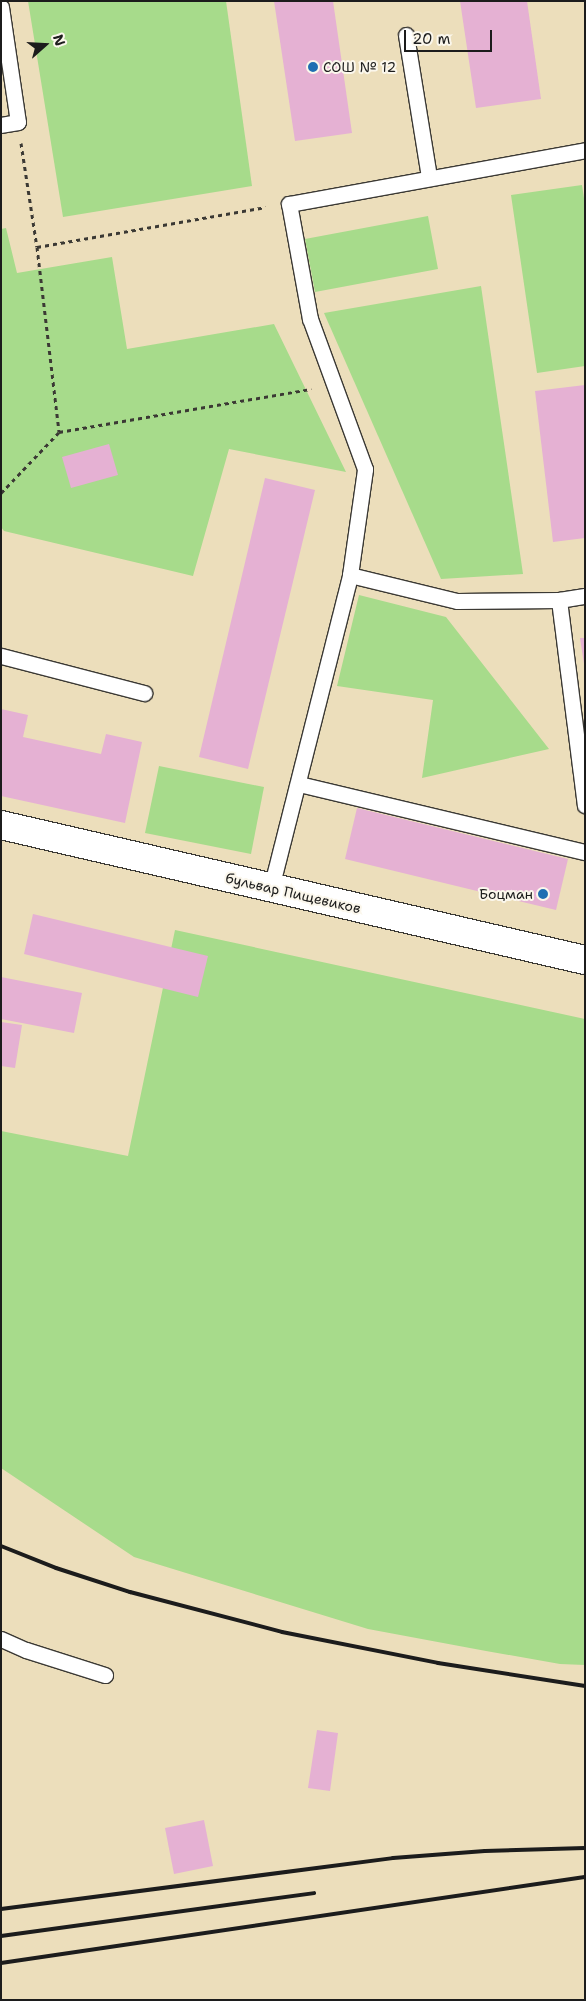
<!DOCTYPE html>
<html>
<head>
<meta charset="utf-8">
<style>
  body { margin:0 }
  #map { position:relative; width:586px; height:2001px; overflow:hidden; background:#ecdebb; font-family:"Shantell Sans",sans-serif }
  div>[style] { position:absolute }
  .green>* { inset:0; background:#a7db8b }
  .building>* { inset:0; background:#e5b1d3 }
  .path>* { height:3px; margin-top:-1.5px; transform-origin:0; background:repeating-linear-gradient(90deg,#3b3934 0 4px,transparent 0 8px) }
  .roads { filter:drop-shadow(1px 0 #3b3934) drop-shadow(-1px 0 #3b3934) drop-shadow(0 1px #3b3934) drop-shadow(0 -1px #3b3934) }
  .service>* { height:15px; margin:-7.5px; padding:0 7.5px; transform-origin:7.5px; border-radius:7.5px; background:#fff }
  .secondary>* { height:28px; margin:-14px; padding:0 14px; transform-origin:14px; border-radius:14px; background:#fff }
  .rail>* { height:4px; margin:-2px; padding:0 2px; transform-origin:2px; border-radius:2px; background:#1c1c1c }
  .dots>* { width:14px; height:14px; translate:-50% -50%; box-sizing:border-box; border:2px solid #fbf7ec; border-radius:50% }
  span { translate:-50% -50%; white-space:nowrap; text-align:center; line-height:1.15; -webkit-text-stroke:4px #fbf7ec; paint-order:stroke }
  .poi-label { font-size:14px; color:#1c1c1c }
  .left { translate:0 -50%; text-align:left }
  .right { translate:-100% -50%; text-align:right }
  .street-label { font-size:14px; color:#1c1c1c }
  .frame { position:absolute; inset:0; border:2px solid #1c1c1c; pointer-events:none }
  .north { position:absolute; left:20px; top:20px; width:50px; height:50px; -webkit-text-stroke:4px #fbf7ec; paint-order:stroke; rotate:71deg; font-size:14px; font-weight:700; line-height:20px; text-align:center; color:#1c1c1c }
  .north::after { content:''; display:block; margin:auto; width:18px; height:22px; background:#1c1c1c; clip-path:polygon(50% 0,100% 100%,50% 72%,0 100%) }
  .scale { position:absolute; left:404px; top:30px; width:88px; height:22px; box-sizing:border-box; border:2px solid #1c1c1c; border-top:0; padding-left:6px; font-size:15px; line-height:18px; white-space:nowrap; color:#1c1c1c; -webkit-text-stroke:4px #fbf7ec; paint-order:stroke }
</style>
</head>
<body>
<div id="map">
  <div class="green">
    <i style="clip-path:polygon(28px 1px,226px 1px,252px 186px,63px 217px)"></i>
    <i style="clip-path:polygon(582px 185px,585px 205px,585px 366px,537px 373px,511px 195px)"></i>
    <i style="clip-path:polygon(428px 216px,438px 269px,315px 292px,305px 239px)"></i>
    <i style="clip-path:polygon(6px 228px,17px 273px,112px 257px,127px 349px,274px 324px,346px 472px,229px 449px,193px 576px,4px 531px,1px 527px,1px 229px)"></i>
    <i style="clip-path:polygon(481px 286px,523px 574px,441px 579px,324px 313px)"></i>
    <i style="clip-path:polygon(359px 595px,446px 617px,549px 749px,422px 778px,433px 700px,337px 686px)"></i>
    <i style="clip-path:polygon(159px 766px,264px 787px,251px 854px,145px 833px)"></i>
    <i style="clip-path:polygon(175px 930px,585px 1019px,585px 1665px,560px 1664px,486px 1651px,368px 1629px,134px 1557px,1px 1468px,1px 1131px,128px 1156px)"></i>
  </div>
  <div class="building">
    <i style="clip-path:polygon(274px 1px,333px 1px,352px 133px,295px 141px)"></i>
    <i style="clip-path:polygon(460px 1px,527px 1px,541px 99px,476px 108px)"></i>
    <i style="clip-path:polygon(585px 385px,585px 538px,553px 542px,535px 391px)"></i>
    <i style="clip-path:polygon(109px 444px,118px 475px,71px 488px,62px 457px)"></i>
    <i style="clip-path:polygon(265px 478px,315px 490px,248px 769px,199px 757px)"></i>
    <i style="clip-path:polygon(580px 638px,585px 638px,585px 664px,584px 664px)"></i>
    <i style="clip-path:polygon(1px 709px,28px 715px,23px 737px,101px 754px,106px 734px,142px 742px,125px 823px,1px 796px)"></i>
    <i style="clip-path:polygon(357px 808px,568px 859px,556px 910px,345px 859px)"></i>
    <i style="clip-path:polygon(33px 914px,208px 956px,198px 997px,24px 954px)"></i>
    <i style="clip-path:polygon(1px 977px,82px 993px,74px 1033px,1px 1019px)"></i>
    <i style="clip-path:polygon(1px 1022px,22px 1025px,15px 1068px,1px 1066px)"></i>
    <i style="clip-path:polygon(317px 1730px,338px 1733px,330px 1791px,308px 1788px)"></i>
    <i style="clip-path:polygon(204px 1820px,213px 1866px,174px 1874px,165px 1828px)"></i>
  </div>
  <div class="path">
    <i style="left:21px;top:143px;width:105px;rotate:81.3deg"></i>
    <i style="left:37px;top:247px;width:232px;rotate:-9.9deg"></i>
    <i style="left:37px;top:247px;width:186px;rotate:83.2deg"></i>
    <i style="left:59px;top:432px;width:256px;rotate:-9.7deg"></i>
    <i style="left:1px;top:493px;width:84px;rotate:-46.4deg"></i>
  </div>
  <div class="roads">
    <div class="service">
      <i style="left:1px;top:7px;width:116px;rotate:81.6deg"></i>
      <i style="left:18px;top:122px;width:17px;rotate:170deg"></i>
      <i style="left:406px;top:35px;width:144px;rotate:80.8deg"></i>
      <i style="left:350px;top:575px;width:110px;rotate:13.7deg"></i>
      <i style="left:457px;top:601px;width:102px;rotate:-0.6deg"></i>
      <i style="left:559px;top:600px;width:26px;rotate:-9deg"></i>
      <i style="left:559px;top:600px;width:207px;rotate:82.8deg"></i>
      <i style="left:1px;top:656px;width:148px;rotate:14.5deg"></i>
      <i style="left:299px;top:784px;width:294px;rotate:13.4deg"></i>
      <i style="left:271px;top:888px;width:323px;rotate:-75.8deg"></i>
      <i style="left:350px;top:575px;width:107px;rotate:-81.9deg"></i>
      <i style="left:365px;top:469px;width:160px;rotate:-110.1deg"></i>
      <i style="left:310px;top:319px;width:117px;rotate:-100.3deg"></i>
      <i style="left:289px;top:204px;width:301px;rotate:-10.3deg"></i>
      <i style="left:1px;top:1639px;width:27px;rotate:24deg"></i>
      <i style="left:26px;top:1650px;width:83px;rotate:17.6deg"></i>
    </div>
    <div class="secondary">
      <i style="left:1px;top:825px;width:599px;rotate:13.02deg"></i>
    </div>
  </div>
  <div class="rail">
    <i style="left:1px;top:1546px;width:59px;rotate:21.8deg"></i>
    <i style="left:56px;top:1568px;width:78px;rotate:18deg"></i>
    <i style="left:130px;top:1592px;width:157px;rotate:14.7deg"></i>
    <i style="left:282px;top:1632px;width:159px;rotate:11.2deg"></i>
    <i style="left:438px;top:1663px;width:149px;rotate:8.9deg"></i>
    <i style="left:1px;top:1909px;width:395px;rotate:-7.4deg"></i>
    <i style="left:393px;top:1858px;width:92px;rotate:-4.4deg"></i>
    <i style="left:485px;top:1851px;width:100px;rotate:-1.7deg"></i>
    <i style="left:1px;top:1936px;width:316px;rotate:-7.8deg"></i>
    <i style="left:1px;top:1963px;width:590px;rotate:-8.38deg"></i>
  </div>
  <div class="dots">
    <i style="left:313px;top:67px;background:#1f6fb2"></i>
    <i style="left:543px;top:894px;background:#1f6fb2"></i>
  </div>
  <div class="poi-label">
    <span class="left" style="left:323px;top:67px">СОШ № 12</span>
    <span class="right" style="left:533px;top:894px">Боцман</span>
  </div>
  <div class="street-label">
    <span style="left:293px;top:893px;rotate:13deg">бульвар Пищевиков</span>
  </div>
  <div class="frame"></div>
  <div class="north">N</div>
  <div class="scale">20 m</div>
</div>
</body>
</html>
